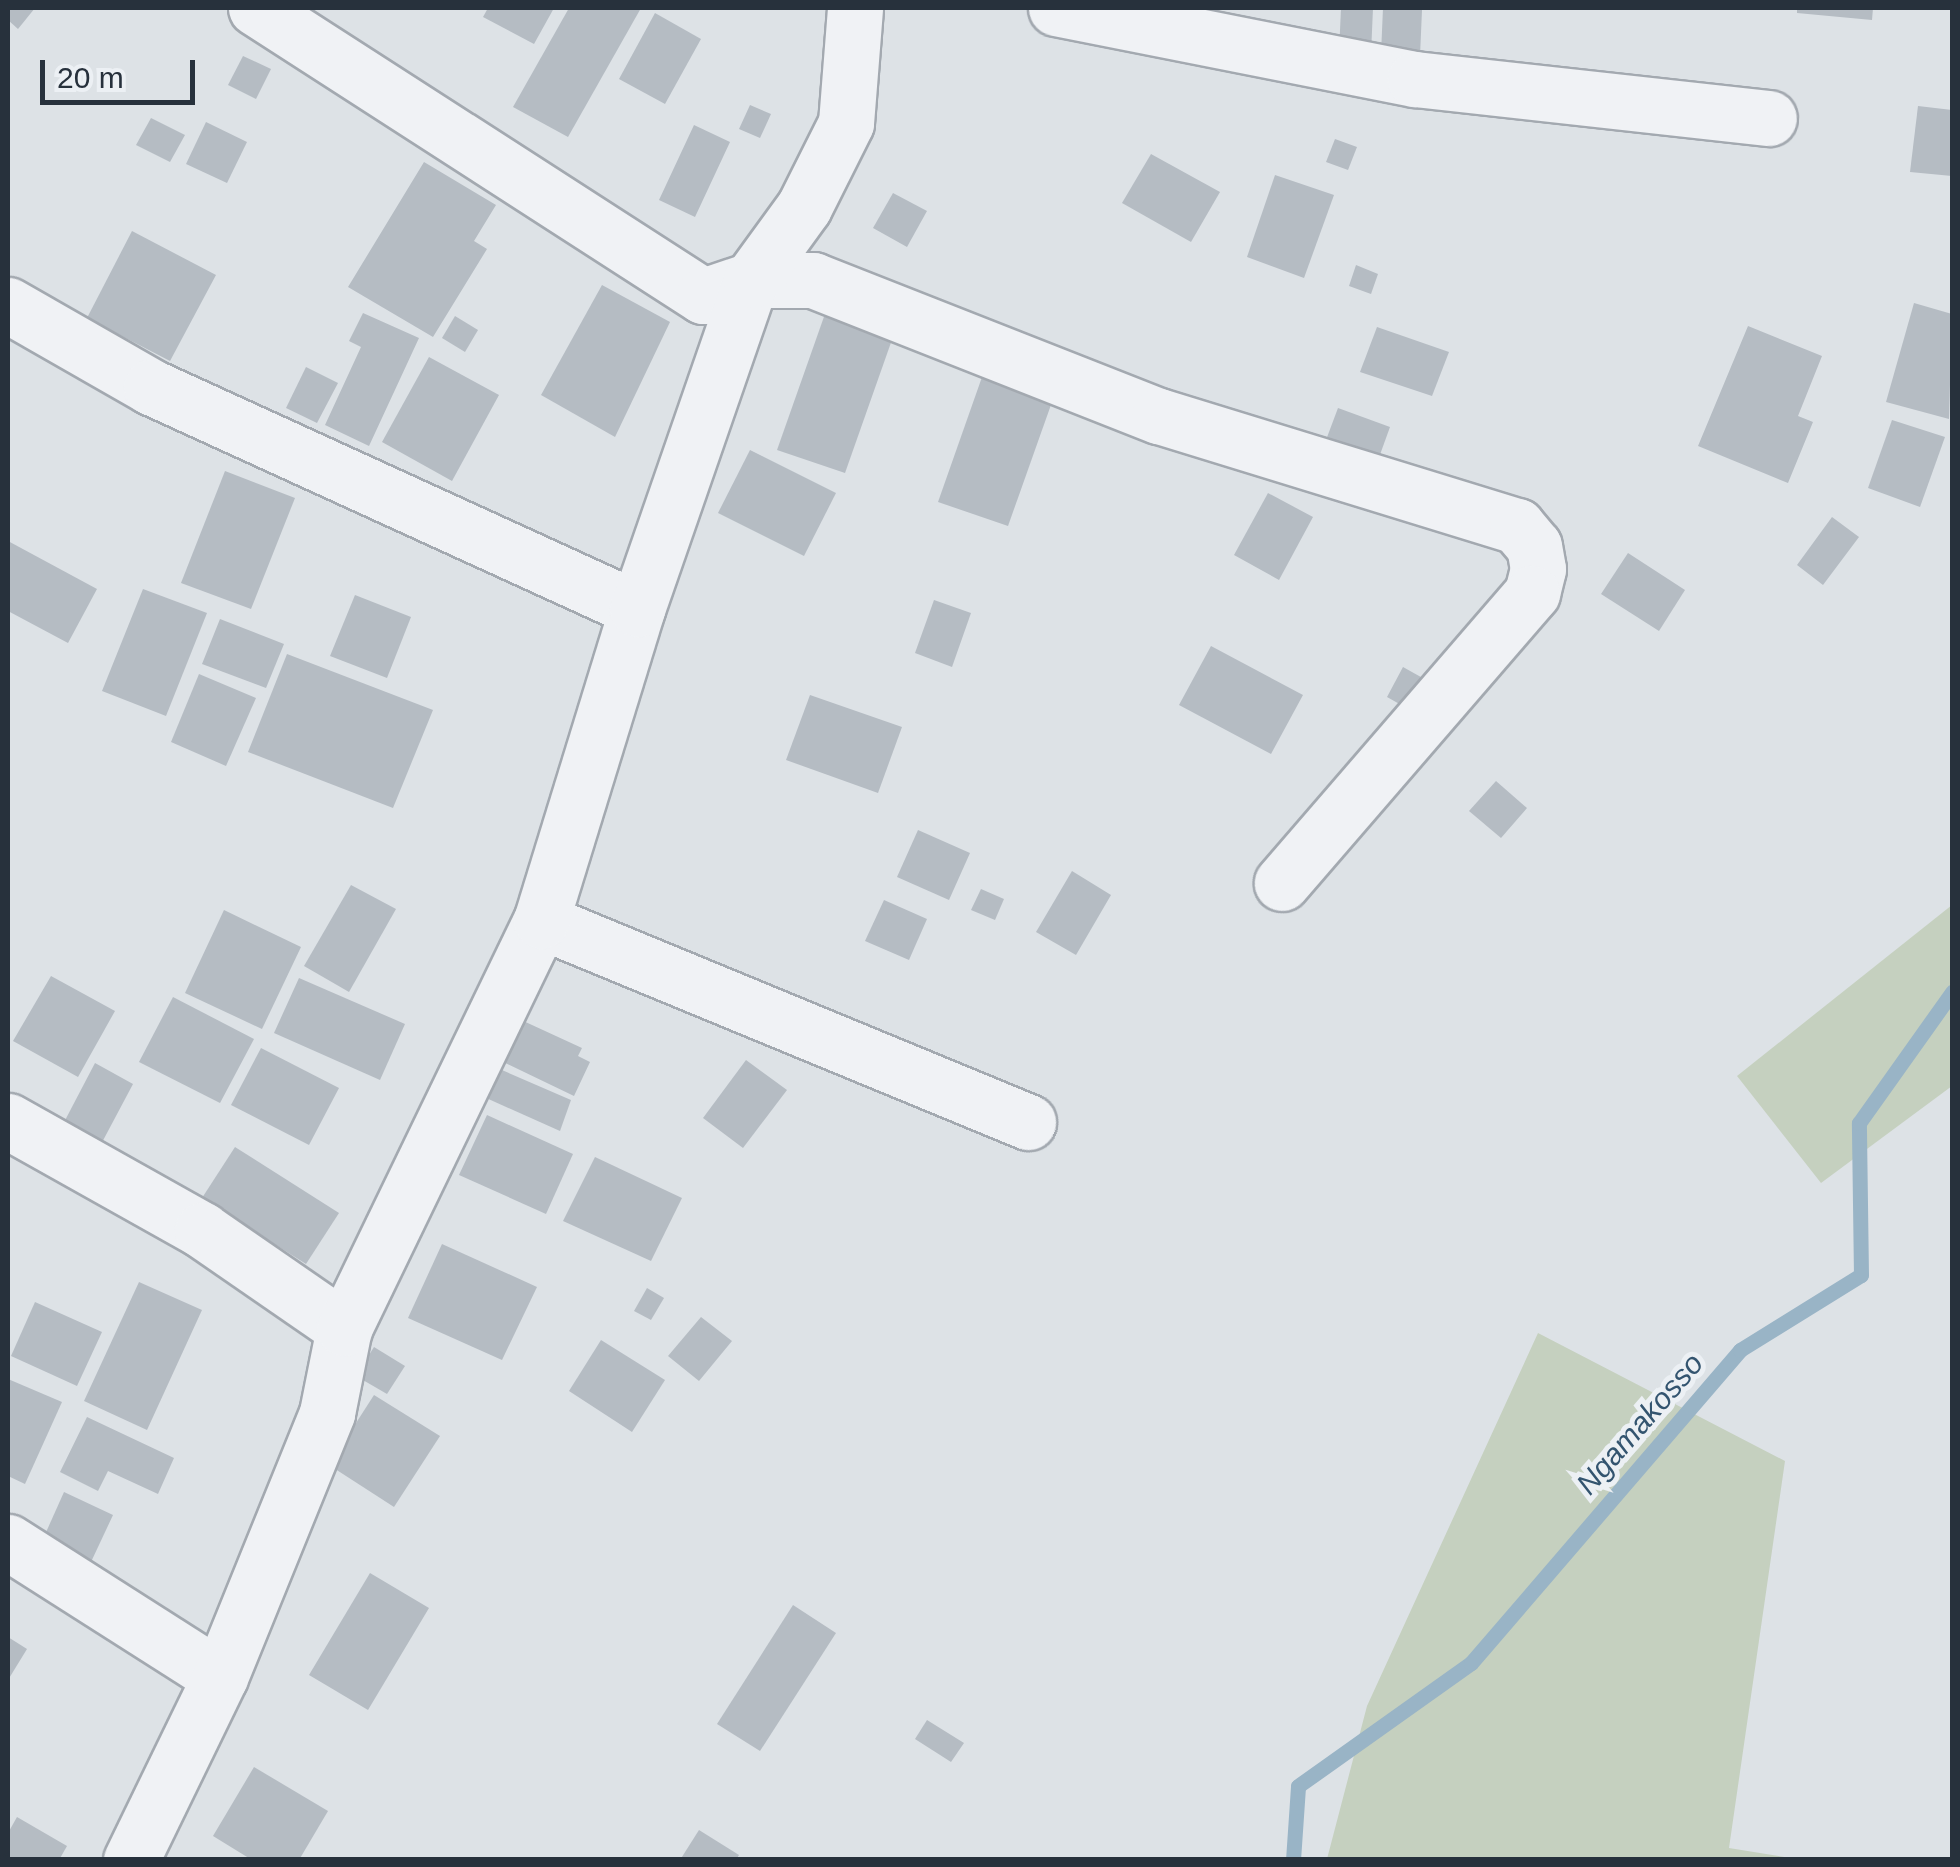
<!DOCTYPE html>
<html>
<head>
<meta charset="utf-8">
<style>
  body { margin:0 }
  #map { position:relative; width:1960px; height:1867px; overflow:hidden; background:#dde2e6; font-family:Helvetica,sans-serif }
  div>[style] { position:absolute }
  .green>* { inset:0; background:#c5d0bf }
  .stream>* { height:15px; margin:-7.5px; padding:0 7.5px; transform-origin:7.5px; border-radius:7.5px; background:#99b4c6 }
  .building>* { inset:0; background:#b5bcc3 }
  .roads { filter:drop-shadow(2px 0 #a3a9b0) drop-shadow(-2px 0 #a3a9b0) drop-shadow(0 2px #a3a9b0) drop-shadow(0 -2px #a3a9b0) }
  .minor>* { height:55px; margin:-27.5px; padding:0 27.5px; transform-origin:27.5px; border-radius:27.5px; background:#f0f2f5 }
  span { translate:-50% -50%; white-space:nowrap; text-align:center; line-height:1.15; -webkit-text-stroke:10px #ecf0f4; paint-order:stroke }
  .water-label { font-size:30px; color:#33546f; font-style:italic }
  .frame { position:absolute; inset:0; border:10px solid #27313c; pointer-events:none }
  .scale { position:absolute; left:40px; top:60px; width:155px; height:45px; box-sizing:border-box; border:5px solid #27313c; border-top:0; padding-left:12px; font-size:30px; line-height:35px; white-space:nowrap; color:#27313c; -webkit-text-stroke:8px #ecf0f4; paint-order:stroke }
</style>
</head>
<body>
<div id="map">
  <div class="green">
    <i style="clip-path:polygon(1952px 905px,1952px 1086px,1821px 1183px,1737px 1076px)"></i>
    <i style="clip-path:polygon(1538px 1333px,1785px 1461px,1729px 1848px,1797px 1859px,1327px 1859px,1367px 1706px)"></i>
  </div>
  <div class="stream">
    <i style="left:1293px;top:1860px;width:74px;rotate:-86.1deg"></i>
    <i style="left:1298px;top:1786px;width:212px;rotate:-35.4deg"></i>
    <i style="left:1471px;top:1663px;width:413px;rotate:-49.3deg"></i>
    <i style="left:1740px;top:1350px;width:142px;rotate:-31.8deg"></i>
    <i style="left:1861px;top:1275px;width:152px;rotate:-90.8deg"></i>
    <i style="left:1859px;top:1123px;width:161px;rotate:-54.6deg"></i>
  </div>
  <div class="building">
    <i style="clip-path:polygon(8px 8px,35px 8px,18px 29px,8px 20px)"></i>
    <i style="clip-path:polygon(488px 8px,554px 8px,534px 44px,483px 17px)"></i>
    <i style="clip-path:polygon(569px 8px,641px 8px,568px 137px,513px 107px)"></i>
    <i style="clip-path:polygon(1341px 8px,1373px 8px,1371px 54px,1339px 53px)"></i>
    <i style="clip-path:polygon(1383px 8px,1422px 10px,1420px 56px,1381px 54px)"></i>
    <i style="clip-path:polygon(1797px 8px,1873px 8px,1872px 20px,1797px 13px)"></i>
    <i style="clip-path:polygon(655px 13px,701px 39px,665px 104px,619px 79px)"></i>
    <i style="clip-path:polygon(243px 56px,271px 69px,256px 99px,228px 85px)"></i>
    <i style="clip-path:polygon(750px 105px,771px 114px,760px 138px,739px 129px)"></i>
    <i style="clip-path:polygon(1918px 106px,1952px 110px,1952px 176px,1910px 172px)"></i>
    <i style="clip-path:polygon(151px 118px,185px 135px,170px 162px,136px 145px)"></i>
    <i style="clip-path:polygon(206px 122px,247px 142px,227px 183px,186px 164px)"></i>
    <i style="clip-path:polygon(694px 125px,730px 142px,695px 217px,659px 200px)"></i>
    <i style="clip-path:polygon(1335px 139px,1357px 147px,1348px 170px,1326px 162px)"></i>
    <i style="clip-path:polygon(1151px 154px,1220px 192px,1191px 242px,1122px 203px)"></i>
    <i style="clip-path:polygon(424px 162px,496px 205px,474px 241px,487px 249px,433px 337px,348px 287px)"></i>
    <i style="clip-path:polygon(1275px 175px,1334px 195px,1304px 278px,1247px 257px)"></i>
    <i style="clip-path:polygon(893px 193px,927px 211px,907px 247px,873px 228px)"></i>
    <i style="clip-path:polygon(132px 231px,216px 275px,170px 361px,87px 318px)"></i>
    <i style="clip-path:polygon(1356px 265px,1378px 274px,1371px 294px,1349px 286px)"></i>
    <i style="clip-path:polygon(602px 285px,670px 322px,615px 437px,541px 395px)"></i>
    <i style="clip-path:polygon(1914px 303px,1952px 314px,1949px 419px,1886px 402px)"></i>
    <i style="clip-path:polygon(826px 311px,894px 334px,845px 473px,777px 450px)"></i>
    <i style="clip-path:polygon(363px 313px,419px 338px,369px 446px,325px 425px,361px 347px,349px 341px)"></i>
    <i style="clip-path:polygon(455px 316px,478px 330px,465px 352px,442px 338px)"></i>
    <i style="clip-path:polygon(1748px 326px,1822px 356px,1798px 416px,1813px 422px,1788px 483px,1698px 446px)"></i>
    <i style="clip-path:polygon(1377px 327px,1449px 352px,1432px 396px,1360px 372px)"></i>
    <i style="clip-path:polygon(429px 357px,499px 395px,452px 481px,382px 442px)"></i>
    <i style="clip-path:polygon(988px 360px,1058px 385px,1008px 526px,938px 502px)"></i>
    <i style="clip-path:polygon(306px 367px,338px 383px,317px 423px,286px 408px)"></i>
    <i style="clip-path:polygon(1338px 408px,1390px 427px,1373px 474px,1320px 456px)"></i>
    <i style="clip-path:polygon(1892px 420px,1945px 437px,1920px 507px,1868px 488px)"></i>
    <i style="clip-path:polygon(750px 450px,836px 493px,804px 556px,718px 513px)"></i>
    <i style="clip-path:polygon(225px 471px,295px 498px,251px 609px,181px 583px)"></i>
    <i style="clip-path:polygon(1268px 493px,1313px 517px,1279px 580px,1234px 555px)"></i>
    <i style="clip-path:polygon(1832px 517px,1859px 537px,1823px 585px,1797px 565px)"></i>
    <i style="clip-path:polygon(8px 541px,97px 589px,68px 643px,8px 611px)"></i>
    <i style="clip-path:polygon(1628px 553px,1685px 590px,1659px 631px,1601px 594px)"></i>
    <i style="clip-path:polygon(143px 589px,207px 613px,166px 716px,102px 691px)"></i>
    <i style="clip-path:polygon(355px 595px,411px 617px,387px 678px,330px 656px)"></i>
    <i style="clip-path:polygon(934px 600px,971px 613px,952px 667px,915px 653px)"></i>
    <i style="clip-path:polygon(220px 619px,284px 644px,266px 688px,202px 664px)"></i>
    <i style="clip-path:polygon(1211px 646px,1303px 695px,1271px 754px,1179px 705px)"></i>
    <i style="clip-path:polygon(287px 654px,433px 710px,393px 808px,248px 752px)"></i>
    <i style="clip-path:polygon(1403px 667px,1428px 681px,1412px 711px,1387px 697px)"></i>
    <i style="clip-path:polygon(199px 674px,256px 698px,226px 766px,171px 742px)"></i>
    <i style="clip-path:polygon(810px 695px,902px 727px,878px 793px,786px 760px)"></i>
    <i style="clip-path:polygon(1496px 781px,1527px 808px,1501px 838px,1469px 811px)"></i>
    <i style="clip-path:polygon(918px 830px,970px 853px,949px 900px,897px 877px)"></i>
    <i style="clip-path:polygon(1072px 871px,1111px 895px,1076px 955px,1036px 932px)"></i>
    <i style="clip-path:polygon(351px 885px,396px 909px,349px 992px,304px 966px)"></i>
    <i style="clip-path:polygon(981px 889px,1004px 899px,995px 920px,971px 910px)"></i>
    <i style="clip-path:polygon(884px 900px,927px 919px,909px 960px,865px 941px)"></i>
    <i style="clip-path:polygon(224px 910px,301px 947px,262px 1029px,185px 993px)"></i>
    <i style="clip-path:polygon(51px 976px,115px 1011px,78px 1077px,13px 1041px)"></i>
    <i style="clip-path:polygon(299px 978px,405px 1024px,380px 1080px,274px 1033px)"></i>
    <i style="clip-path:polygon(173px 997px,254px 1039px,220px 1103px,139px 1062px)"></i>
    <i style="clip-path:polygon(519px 1019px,582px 1048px,578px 1056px,590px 1062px,574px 1096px,499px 1060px)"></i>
    <i style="clip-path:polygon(261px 1048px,339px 1088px,309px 1145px,231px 1105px)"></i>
    <i style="clip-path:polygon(746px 1060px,787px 1090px,743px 1148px,703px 1118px)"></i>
    <i style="clip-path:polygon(95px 1063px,133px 1084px,99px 1148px,61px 1128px)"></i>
    <i style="clip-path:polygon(495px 1067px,571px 1100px,560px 1131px,484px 1097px)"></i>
    <i style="clip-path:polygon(487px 1115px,573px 1154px,546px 1214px,459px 1175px)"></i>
    <i style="clip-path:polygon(235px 1147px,339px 1213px,306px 1264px,202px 1198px)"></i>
    <i style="clip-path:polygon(595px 1157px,682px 1198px,651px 1261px,563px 1221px)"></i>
    <i style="clip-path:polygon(442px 1244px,537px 1287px,502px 1360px,408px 1318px)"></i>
    <i style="clip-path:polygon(139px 1282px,202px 1310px,147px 1430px,84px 1401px)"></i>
    <i style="clip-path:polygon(647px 1288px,664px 1298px,651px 1320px,634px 1311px)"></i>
    <i style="clip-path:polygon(35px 1302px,102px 1332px,77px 1386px,11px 1356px)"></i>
    <i style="clip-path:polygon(701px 1317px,732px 1341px,699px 1381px,668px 1356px)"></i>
    <i style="clip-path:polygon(601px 1340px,665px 1380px,632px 1432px,569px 1391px)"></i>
    <i style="clip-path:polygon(374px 1347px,405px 1366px,387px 1394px,356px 1376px)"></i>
    <i style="clip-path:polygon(8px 1379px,62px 1402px,25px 1484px,8px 1476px)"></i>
    <i style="clip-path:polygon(374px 1395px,440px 1436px,394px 1507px,329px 1465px)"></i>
    <i style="clip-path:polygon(87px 1417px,174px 1458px,158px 1494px,108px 1471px,98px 1491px,60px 1472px)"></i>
    <i style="clip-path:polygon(64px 1492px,113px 1515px,91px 1562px,43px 1539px)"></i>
    <i style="clip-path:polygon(370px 1573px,429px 1608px,368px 1710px,309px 1675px)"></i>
    <i style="clip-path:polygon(793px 1605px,836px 1633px,760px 1751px,717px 1724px)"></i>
    <i style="clip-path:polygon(8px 1637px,27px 1649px,8px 1680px)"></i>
    <i style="clip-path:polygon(927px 1720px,964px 1743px,951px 1762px,915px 1739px)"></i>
    <i style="clip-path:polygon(254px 1767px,328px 1811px,299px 1860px,252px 1860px,213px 1836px)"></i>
    <i style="clip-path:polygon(17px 1817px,67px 1846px,59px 1860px,8px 1860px,8px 1833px)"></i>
    <i style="clip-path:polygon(699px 1830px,739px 1855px,736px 1860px,680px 1860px)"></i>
  </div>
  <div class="roads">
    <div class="minor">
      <i style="left:256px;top:8px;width:532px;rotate:32.79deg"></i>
      <i style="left:703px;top:296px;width:51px;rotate:-18.4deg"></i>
      <i style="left:751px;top:280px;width:62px"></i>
      <i style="left:813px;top:280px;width:372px;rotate:21.5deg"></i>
      <i style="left:1159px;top:416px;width:375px;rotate:17.1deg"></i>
      <i style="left:1517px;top:526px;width:26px;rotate:50deg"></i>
      <i style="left:1534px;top:546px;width:23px;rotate:80deg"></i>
      <i style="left:1538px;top:569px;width:25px;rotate:104deg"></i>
      <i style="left:1532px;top:593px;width:383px;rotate:130.8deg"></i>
      <i style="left:1056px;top:8px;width:366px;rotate:11.2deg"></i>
      <i style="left:1415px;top:79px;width:356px;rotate:6.3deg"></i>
      <i style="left:8px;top:305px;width:165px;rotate:29.8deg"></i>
      <i style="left:151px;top:387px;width:534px;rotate:24.55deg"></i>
      <i style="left:541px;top:921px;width:527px;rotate:22.43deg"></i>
      <i style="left:8px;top:1121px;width:223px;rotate:29.3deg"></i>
      <i style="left:202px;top:1230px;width:173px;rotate:34.6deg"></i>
      <i style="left:8px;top:1542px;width:251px;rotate:32.5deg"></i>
      <i style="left:131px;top:1860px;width:203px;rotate:-64.1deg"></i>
      <i style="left:220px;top:1677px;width:285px;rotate:-67.9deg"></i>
      <i style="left:327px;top:1413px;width:87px;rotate:-78.7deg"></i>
      <i style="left:344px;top:1328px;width:452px;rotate:-64.2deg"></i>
      <i style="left:541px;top:921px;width:326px;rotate:-72.9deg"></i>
      <i style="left:637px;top:609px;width:348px;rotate:-70.9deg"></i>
      <i style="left:751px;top:280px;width:90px;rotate:-54deg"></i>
      <i style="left:804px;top:207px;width:94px;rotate:-63.4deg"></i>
      <i style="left:846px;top:123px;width:115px;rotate:-85.5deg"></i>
    </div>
  </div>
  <div class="water-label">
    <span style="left:1640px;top:1424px;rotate:-49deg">Ngamakosso</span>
  </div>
  <div class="frame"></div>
  <div class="scale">20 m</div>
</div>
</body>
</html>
